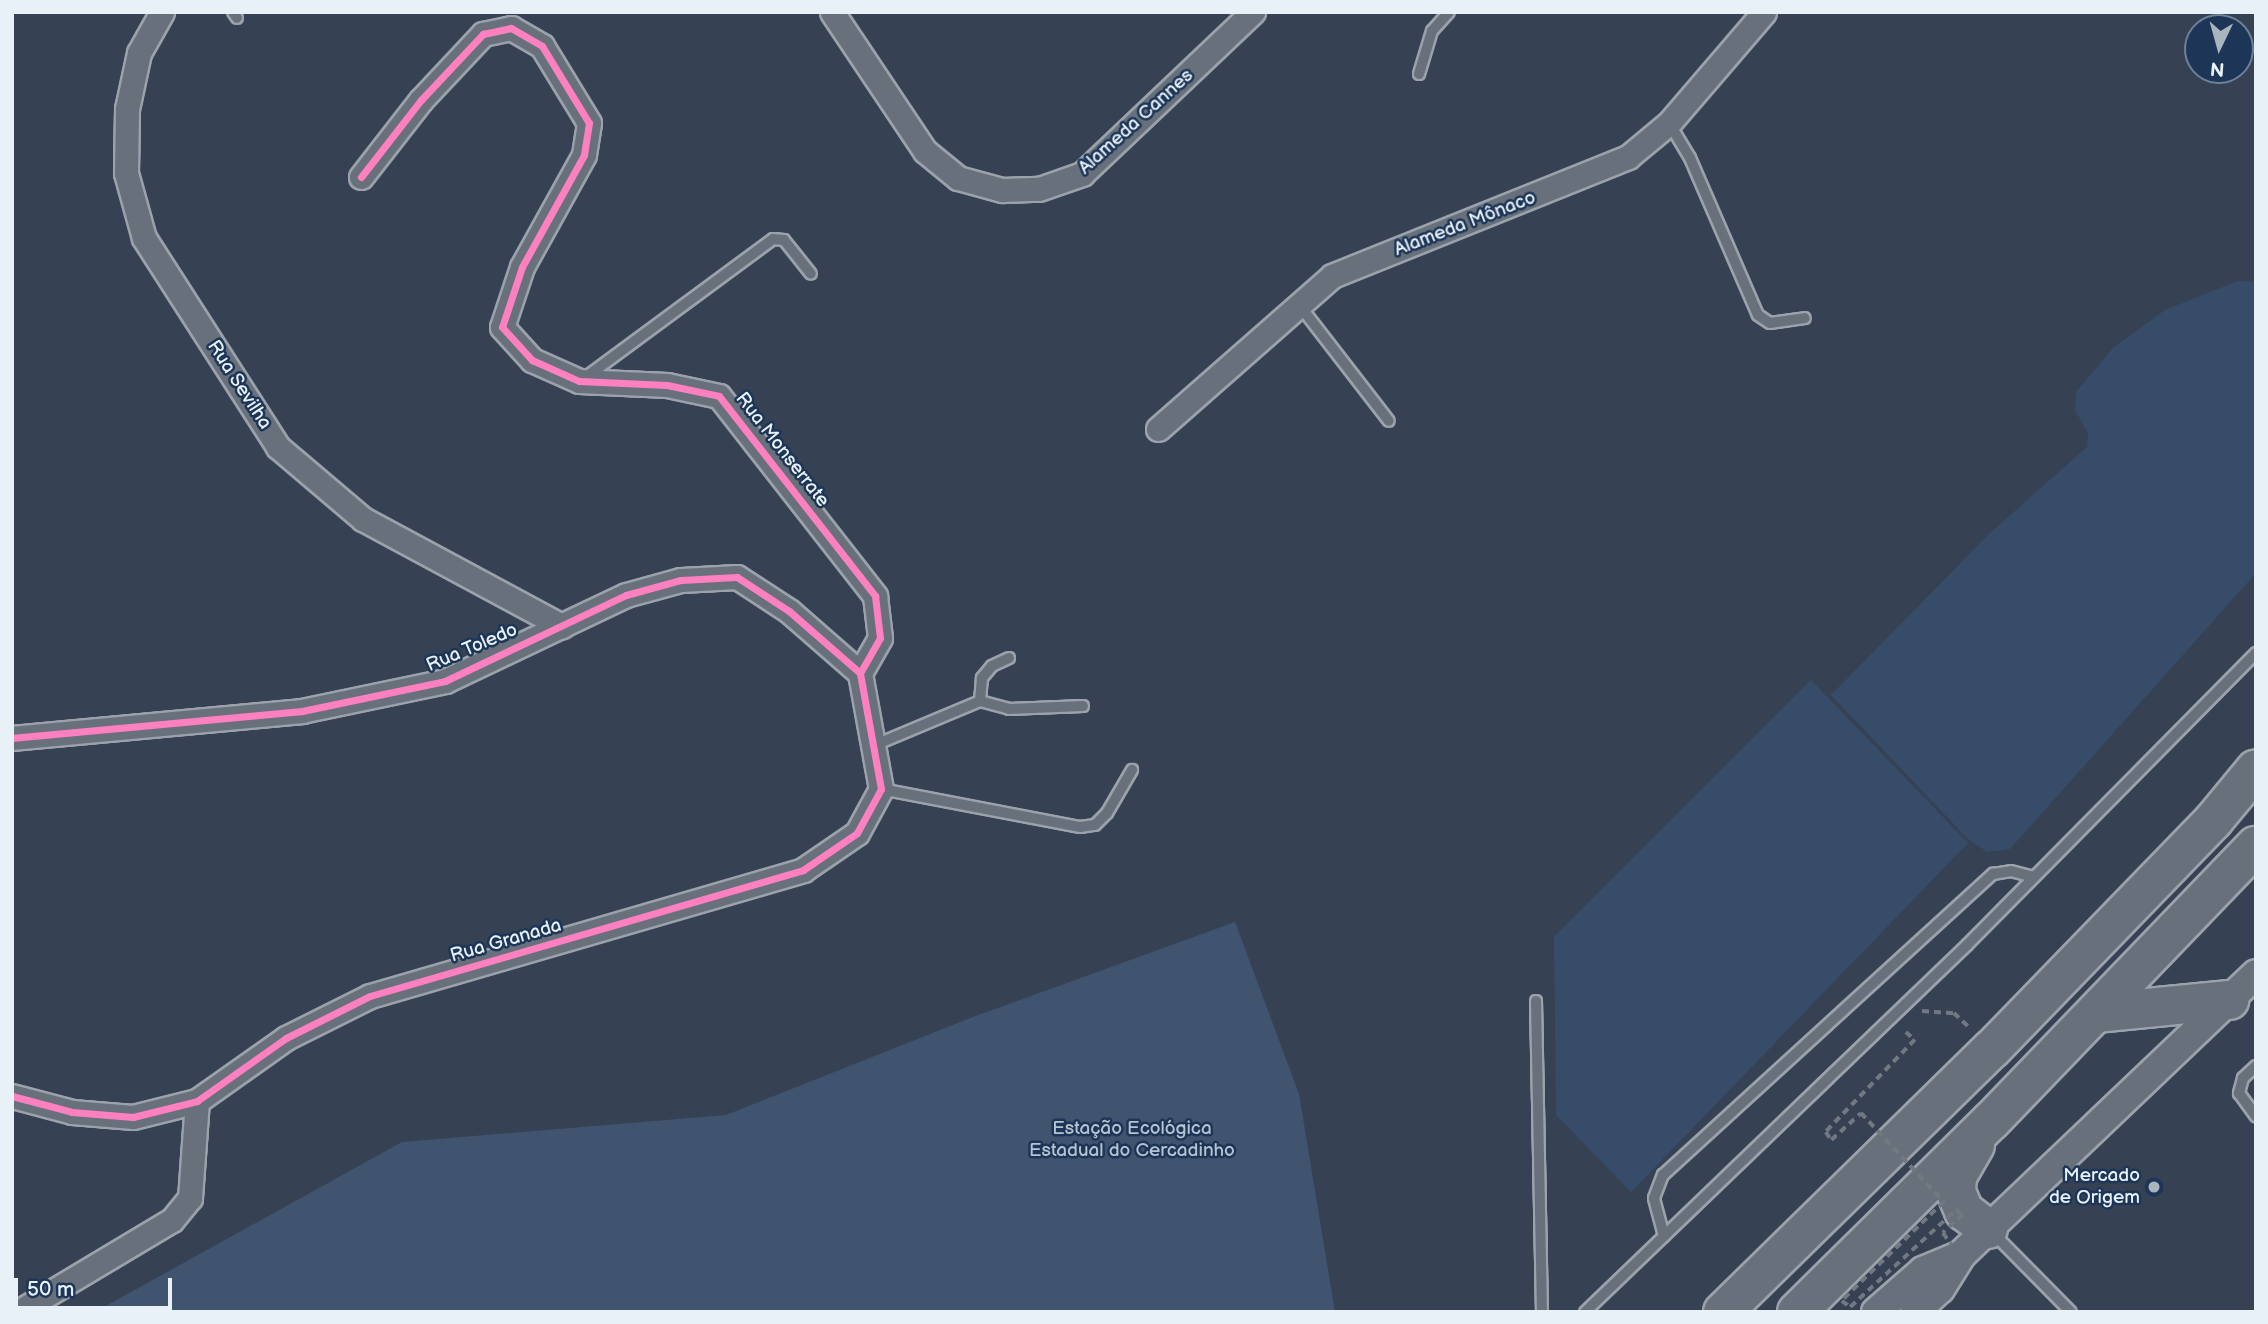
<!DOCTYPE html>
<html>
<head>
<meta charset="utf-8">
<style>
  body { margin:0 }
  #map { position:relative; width:2268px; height:1324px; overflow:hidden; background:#364254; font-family:"Balsamiq Sans",sans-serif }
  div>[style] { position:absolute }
  .built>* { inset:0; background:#364c68 }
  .green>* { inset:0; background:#405470 }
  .path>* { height:3.5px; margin-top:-1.75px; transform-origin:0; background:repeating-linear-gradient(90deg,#717882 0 7px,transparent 0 12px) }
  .roads { filter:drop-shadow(2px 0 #9ba2ab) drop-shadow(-2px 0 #9ba2ab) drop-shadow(0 2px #9ba2ab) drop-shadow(0 -2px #9ba2ab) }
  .service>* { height:10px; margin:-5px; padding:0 5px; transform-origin:5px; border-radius:5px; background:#68717b }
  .minor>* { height:23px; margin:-11.5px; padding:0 11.5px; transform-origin:11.5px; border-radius:11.5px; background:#68717b }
  .tertiary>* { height:28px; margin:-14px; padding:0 14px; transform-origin:14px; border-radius:14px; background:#68717b }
  .motorway>* { height:38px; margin:-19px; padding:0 19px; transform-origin:19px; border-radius:19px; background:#68717b }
  .path-bridge>* { height:3.5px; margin-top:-1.75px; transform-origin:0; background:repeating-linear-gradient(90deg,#717882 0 7px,transparent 0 12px) }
  .cycleway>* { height:7px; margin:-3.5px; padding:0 3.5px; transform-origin:3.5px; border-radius:3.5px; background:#ff80c0 }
  .dots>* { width:19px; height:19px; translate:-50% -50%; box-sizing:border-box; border:4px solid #1d3557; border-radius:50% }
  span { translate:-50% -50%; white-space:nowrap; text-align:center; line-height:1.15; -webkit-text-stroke:5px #1d3557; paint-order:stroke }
  .street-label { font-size:19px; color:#e8f1f8 }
  .park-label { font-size:19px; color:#b6c3d0 }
  .poi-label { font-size:19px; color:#e8f1f8 }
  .right { translate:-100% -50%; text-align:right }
  .frame { position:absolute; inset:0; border:14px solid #e8f1f8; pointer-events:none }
  .north { position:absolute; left:2184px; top:14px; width:70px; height:70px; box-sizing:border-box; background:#1d3557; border:2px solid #6e8097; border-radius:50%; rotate:185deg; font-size:19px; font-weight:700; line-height:28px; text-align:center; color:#e8f1f8 }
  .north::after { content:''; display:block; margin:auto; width:24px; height:32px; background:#aab4bf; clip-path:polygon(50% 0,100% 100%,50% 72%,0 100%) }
  .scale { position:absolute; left:14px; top:1278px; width:158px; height:32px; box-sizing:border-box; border:4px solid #e8f1f8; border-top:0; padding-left:9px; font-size:21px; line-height:24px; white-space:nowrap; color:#e8f1f8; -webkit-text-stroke:5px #1d3557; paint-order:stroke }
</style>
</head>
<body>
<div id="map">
  <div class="built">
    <i style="clip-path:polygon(2238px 281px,2256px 282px,2256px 573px,2010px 849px,1987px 852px,1967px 838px,1831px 695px,1989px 534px,2087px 447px,2088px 433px,2075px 410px,2076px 392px,2113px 348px,2165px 310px)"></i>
    <i style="clip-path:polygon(1811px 680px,1968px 843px,1631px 1192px,1556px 1115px,1554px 937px)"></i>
  </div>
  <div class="green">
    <i style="clip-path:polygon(1235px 922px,1299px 1094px,1335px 1312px,95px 1312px,402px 1142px,726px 1115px,973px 1017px)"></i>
  </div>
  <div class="path">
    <i style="left:1922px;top:1011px;width:32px;rotate:4deg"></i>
    <i style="left:1954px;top:1013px;width:22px;rotate:43deg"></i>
  </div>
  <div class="roads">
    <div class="service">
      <i style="left:233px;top:12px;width:7px;rotate:56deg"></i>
      <i style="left:1419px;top:74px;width:45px;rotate:-73.2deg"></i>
      <i style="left:1432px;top:31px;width:25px;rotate:-48deg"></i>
      <i style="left:1669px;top:123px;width:41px;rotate:59deg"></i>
      <i style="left:1690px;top:158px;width:171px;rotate:66.6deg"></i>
      <i style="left:1758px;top:315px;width:14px;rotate:34deg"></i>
      <i style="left:1770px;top:323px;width:35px;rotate:-8deg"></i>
      <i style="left:1300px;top:306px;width:145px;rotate:52.3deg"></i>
      <i style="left:586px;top:377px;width:232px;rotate:-36.4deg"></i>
      <i style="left:773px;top:239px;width:11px;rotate:5deg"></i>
      <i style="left:784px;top:240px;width:43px;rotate:51.5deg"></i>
      <i style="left:1009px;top:658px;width:19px;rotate:155deg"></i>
      <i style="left:992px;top:666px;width:16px;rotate:130deg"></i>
      <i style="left:982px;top:678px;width:23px;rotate:95deg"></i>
      <i style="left:980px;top:701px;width:30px;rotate:15deg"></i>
      <i style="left:1009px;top:709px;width:74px;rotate:-2.3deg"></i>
      <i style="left:875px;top:745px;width:114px;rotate:-22.7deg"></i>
      <i style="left:881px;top:789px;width:203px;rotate:10.8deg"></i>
      <i style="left:1080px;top:827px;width:15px;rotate:-8deg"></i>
      <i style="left:1095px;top:825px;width:17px;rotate:-45deg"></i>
      <i style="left:1107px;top:813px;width:50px;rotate:-59.8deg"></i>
      <i style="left:1536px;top:1001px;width:311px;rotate:88.9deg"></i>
      <i style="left:2256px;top:1066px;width:18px;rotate:137deg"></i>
      <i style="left:2243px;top:1078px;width:16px;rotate:105deg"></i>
      <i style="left:2239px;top:1093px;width:29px;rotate:54deg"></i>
      <i style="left:1992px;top:1232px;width:112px;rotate:45.4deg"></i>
      <i style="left:1664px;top:1236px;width:39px;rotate:-105deg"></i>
      <i style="left:1654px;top:1198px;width:25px;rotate:-69deg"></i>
      <i style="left:1663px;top:1175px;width:447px;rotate:-42.4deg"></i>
      <i style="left:1993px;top:874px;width:18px;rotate:-9deg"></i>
      <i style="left:2011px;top:871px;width:23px;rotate:15deg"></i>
      <i style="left:1585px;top:1312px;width:530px;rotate:-43.85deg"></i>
      <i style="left:1967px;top:945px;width:411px;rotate:-45.3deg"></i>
    </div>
    <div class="minor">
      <i style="left:162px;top:12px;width:47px;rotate:119.3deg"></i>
      <i style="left:139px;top:53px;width:57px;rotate:102.1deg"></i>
      <i style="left:127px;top:109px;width:64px;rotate:90.9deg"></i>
      <i style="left:126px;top:173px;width:67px;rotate:74.5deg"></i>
      <i style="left:144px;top:238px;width:248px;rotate:57.3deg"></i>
      <i style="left:278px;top:447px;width:111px;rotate:40.3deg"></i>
      <i style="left:363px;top:519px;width:226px;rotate:28.3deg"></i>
      <i style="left:832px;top:12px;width:167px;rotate:56.2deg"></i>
      <i style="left:925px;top:151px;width:43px;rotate:39.3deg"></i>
      <i style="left:958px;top:178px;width:46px;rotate:15.3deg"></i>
      <i style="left:1002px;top:190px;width:37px;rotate:-2deg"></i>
      <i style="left:1039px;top:189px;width:46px;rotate:-19.2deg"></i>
      <i style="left:1082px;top:174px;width:236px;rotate:-43.5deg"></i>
      <i style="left:361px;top:177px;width:98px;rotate:-52.1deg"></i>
      <i style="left:421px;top:100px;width:91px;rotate:-46.8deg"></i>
      <i style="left:483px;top:34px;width:29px;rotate:-12deg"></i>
      <i style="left:511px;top:28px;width:36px;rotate:30deg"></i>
      <i style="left:542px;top:46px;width:90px;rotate:58.6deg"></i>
      <i style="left:589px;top:123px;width:32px;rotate:99deg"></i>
      <i style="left:584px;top:155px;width:128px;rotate:119deg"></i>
      <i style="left:522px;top:267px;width:63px;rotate:108.4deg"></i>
      <i style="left:502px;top:327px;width:45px;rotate:47.7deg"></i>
      <i style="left:532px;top:360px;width:51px;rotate:24.1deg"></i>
      <i style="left:579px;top:381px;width:88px;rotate:2.6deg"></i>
      <i style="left:667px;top:385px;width:53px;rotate:11.9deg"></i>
      <i style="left:719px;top:396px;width:254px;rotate:52deg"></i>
      <i style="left:875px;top:596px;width:42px;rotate:83.2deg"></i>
      <i style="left:880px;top:638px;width:40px;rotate:119.7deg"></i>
      <i style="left:1158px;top:429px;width:232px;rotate:-41.3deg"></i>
      <i style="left:1332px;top:276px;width:319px;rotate:-21.9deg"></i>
      <i style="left:1628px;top:157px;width:53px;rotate:-39.7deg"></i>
      <i style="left:1669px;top:123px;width:146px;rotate:-49.4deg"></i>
      <i style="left:12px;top:738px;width:291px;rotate:-5.3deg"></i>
      <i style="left:302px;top:711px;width:146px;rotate:-11.8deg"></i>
      <i style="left:445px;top:681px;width:200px;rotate:-25.4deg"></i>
      <i style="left:626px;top:595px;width:57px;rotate:-15.3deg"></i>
      <i style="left:681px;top:580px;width:56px;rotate:-3.1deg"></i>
      <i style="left:737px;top:577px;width:62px;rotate:33.2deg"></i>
      <i style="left:789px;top:611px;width:94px;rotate:41.1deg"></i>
      <i style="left:12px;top:1096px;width:62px;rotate:14.9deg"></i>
      <i style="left:72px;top:1112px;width:61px;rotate:4.7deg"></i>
      <i style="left:133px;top:1117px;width:66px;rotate:-14deg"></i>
      <i style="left:197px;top:1101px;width:109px;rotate:-35.3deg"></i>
      <i style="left:286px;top:1038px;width:94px;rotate:-26.6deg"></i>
      <i style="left:370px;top:996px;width:451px;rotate:-16.2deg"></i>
      <i style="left:803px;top:870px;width:65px;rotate:-34.4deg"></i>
      <i style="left:857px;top:833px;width:50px;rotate:-61.4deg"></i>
      <i style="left:881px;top:789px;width:118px;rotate:-100.3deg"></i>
      <i style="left:18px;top:1312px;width:179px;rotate:-30.9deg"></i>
      <i style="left:172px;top:1220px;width:28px;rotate:-51deg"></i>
      <i style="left:190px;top:1198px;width:97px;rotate:-85.9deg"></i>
    </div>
    <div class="tertiary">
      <i style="left:1876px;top:1312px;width:62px;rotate:-41.1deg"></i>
      <i style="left:1923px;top:1271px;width:41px;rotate:-22.8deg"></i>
      <i style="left:1915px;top:1312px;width:34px;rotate:-43deg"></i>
      <i style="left:1940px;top:1289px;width:40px;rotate:-58deg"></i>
      <i style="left:1961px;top:1255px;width:407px;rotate:-43.6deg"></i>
    </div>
    <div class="motorway">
      <i style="left:2096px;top:1013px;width:134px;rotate:-5.6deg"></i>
      <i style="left:1975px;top:1145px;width:36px;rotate:120deg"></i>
      <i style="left:1957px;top:1176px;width:16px;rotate:94deg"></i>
      <i style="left:1956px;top:1192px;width:21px;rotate:67deg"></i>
      <i style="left:1964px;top:1211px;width:30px;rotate:37deg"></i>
      <i style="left:1723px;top:1312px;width:376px;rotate:-44.4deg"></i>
      <i style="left:1992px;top:1049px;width:318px;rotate:-45.9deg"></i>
      <i style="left:2213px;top:821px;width:67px;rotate:-50.4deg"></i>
      <i style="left:1797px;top:1312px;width:272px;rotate:-44.6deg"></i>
      <i style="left:1991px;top:1121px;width:382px;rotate:-46.1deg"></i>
    </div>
  </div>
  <div class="path-bridge">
    <i style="left:1906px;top:1032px;width:12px;rotate:42deg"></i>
    <i style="left:1915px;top:1040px;width:128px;rotate:134.1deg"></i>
    <i style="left:1826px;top:1132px;width:9px;rotate:58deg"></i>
    <i style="left:1831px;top:1140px;width:40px;rotate:-42deg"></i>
    <i style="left:1861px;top:1113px;width:122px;rotate:47deg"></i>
    <i style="left:1944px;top:1202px;width:142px;rotate:135.9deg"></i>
    <i style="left:1842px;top:1301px;width:10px;rotate:37deg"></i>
    <i style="left:1850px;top:1307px;width:144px;rotate:-42.5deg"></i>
    <i style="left:1956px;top:1210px;width:9px;rotate:36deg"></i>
    <i style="left:1963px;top:1215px;width:27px;rotate:138deg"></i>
    <i style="left:1943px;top:1233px;width:15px;rotate:53deg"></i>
  </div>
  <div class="cycleway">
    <i style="left:361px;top:177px;width:98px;rotate:-52.1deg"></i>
    <i style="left:421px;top:100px;width:91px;rotate:-46.8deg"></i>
    <i style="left:483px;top:34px;width:29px;rotate:-12deg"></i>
    <i style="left:511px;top:28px;width:36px;rotate:30deg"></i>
    <i style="left:542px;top:46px;width:90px;rotate:58.6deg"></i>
    <i style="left:589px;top:123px;width:32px;rotate:99deg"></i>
    <i style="left:584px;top:155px;width:128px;rotate:119deg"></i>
    <i style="left:522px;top:267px;width:63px;rotate:108.4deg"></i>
    <i style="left:502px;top:327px;width:45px;rotate:47.7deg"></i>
    <i style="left:532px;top:360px;width:51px;rotate:24.1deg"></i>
    <i style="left:579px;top:381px;width:88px;rotate:2.6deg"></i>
    <i style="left:667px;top:385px;width:53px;rotate:11.9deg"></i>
    <i style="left:719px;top:396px;width:254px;rotate:52deg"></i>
    <i style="left:875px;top:596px;width:42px;rotate:83.2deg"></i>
    <i style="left:880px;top:638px;width:40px;rotate:119.7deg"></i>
    <i style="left:12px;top:738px;width:291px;rotate:-5.3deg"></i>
    <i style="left:302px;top:711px;width:146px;rotate:-11.8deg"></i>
    <i style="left:445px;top:681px;width:200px;rotate:-25.4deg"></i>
    <i style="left:626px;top:595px;width:57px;rotate:-15.3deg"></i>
    <i style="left:681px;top:580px;width:56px;rotate:-3.1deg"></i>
    <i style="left:737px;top:577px;width:62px;rotate:33.2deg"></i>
    <i style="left:789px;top:611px;width:94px;rotate:41.1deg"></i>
    <i style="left:12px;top:1096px;width:62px;rotate:14.9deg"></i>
    <i style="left:72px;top:1112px;width:61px;rotate:4.7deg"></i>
    <i style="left:133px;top:1117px;width:66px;rotate:-14deg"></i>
    <i style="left:197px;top:1101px;width:109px;rotate:-35.3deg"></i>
    <i style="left:286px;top:1038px;width:94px;rotate:-26.6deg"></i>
    <i style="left:370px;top:996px;width:451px;rotate:-16.2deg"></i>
    <i style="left:803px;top:870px;width:65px;rotate:-34.4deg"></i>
    <i style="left:857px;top:833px;width:50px;rotate:-61.4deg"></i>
    <i style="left:881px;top:789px;width:118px;rotate:-100.3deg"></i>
  </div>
  <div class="dots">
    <i style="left:2154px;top:1187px;background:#aab4bf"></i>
  </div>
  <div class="street-label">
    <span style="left:1136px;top:122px;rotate:-42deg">Alameda Cannes</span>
    <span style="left:1465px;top:224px;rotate:-21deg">Alameda Mônaco</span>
    <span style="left:239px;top:385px;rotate:57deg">Rua Sevilha</span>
    <span style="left:782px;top:450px;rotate:52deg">Rua Monserrate</span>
    <span style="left:472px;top:648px;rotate:-23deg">Rua Toledo</span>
    <span style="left:506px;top:941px;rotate:-16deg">Rua Granada</span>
  </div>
  <div class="park-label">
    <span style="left:1132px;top:1140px">Estação Ecológica<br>Estadual do Cercadinho</span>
  </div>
  <div class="poi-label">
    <span class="right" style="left:2140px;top:1187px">Mercado<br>de Origem</span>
  </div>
  <div class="frame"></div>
  <div class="north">N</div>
  <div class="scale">50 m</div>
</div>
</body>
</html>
